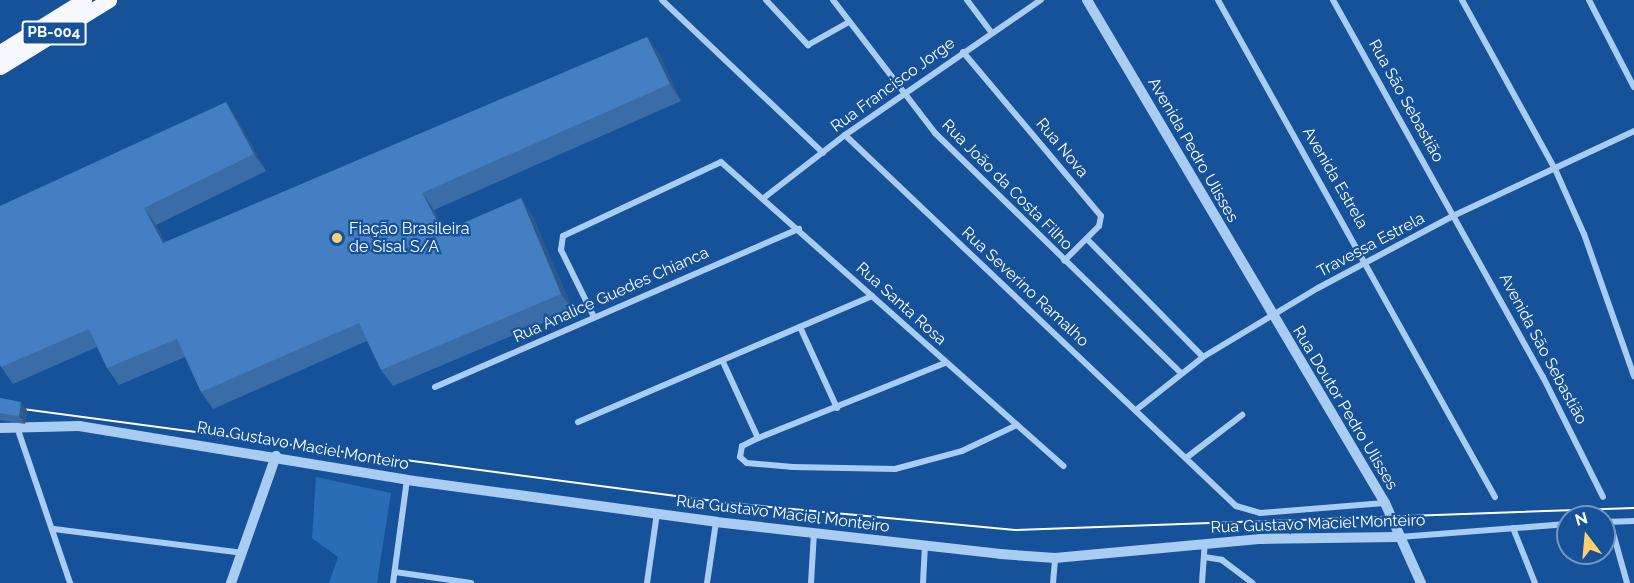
<!DOCTYPE html>
<html>
<head>
<meta charset="utf-8">
<style>
  body { margin:0 }
  #map { position:relative; width:1634px; height:583px; overflow:hidden; background:#155299; font-family:Raleway,sans-serif }
  div>[style] { position:absolute }
  .green>* { inset:0; background:#296db7 }
  .minor>* { height:6px; margin:-3px; padding:0 3px; transform-origin:3px; border-radius:3px; background:#a9ccf2 }
  .tertiary>* { height:10px; margin:-5px; padding:0 5px; transform-origin:5px; border-radius:5px; background:#a9ccf2 }
  .primary>* { height:15px; margin:-7.5px; padding:0 7.5px; transform-origin:7.5px; border-radius:7.5px; background:#f5f9ff }
  .tram>* { height:1.5px; margin:-0.75px; padding:0 0.75px; transform-origin:0.75px; border-radius:0.75px; background:#fff }
  .wall>* { inset:0; background:#3a6da7 }
  .shaded-wall>* { inset:0; background:#2f5988 }
  .building>* { inset:0; background:#437fc2 }
  .dots>* { width:16px; height:16px; translate:-50% -50%; box-sizing:border-box; border:3px solid #155299; border-radius:50% }
  span { translate:-50% -50%; white-space:nowrap; text-align:center; line-height:1.15; -webkit-text-stroke:4.5px #155299; paint-order:stroke }
  .shield-label span { padding:2px 4px; background:#155299; border:2px solid; border-radius:4px; -webkit-text-stroke-width:0 }
  .shield-label { font-size:15px; color:#fff; font-weight:700 }
  .street-label { font-size:16px; color:#fff }
  .poi-label { font-size:16px; color:#fff }
  .left { translate:0 -50%; text-align:left }
  .north { position:absolute; left:1556px; top:505px; width:60px; height:60px; box-sizing:border-box; background:#155299; border:2px solid #7397c2; border-radius:50%; rotate:344deg; font-size:16px; font-weight:700; line-height:24px; text-align:center; color:#fff }
  .north::after { content:''; display:block; margin:auto; width:21px; height:27px; background:#ffd06b; clip-path:polygon(50% 0,100% 100%,50% 72%,0 100%) }
</style>
</head>
<body>
<div id="map">
  <div class="green">
    <i style="clip-path:polygon(316px 477px,391px 493px,377px 583px,329px 583px,338px 557px,312px 538px)"></i>
  </div>
  <div class="minor">
    <i style="left:662px;top:0;width:222px;rotate:43.5deg"></i>
    <i style="left:766px;top:0;width:62px;rotate:47deg"></i>
    <i style="left:808px;top:45px;width:47px;rotate:-29.3deg"></i>
    <i style="left:833px;top:0;width:168px;rotate:52.5deg"></i>
    <i style="left:935px;top:133px;width:342px;rotate:44.3deg"></i>
    <i style="left:967px;top:0;width:40px;rotate:53deg"></i>
    <i style="left:1218px;top:0;width:569px;rotate:60.87deg"></i>
    <i style="left:1333px;top:0;width:432px;rotate:60.9deg"></i>
    <i style="left:1543px;top:377px;width:134px;rotate:63.4deg"></i>
    <i style="left:1462px;top:0;width:193px;rotate:61.2deg"></i>
    <i style="left:1555px;top:169px;width:71px;rotate:66deg"></i>
    <i style="left:1584px;top:234px;width:151px;rotate:70.6deg"></i>
    <i style="left:1589px;top:0;width:98px;rotate:62.7deg"></i>
    <i style="left:963px;top:52px;width:214px;rotate:49.9deg"></i>
    <i style="left:1101px;top:216px;width:10px;rotate:101deg"></i>
    <i style="left:1099px;top:226px;width:49px;rotate:135deg"></i>
    <i style="left:845px;top:135px;width:539px;rotate:43.5deg"></i>
    <i style="left:1236px;top:506px;width:25px;rotate:16deg"></i>
    <i style="left:1260px;top:513px;width:125px;rotate:-4.6deg"></i>
    <i style="left:765px;top:197px;width:101px;rotate:-37.8deg"></i>
    <i style="left:845px;top:135px;width:238px;rotate:-34.6deg"></i>
    <i style="left:1087px;top:239px;width:165px;rotate:45.5deg"></i>
    <i style="left:594px;top:317px;width:75px;rotate:-116.2deg"></i>
    <i style="left:561px;top:250px;width:14px;rotate:-82deg"></i>
    <i style="left:563px;top:236px;width:174px;rotate:-25.1deg"></i>
    <i style="left:721px;top:162px;width:458px;rotate:41.6deg"></i>
    <i style="left:800px;top:327px;width:89px;rotate:65.4deg"></i>
    <i style="left:723px;top:362px;width:84px;rotate:65.3deg"></i>
    <i style="left:945px;top:363px;width:201px;rotate:158.1deg"></i>
    <i style="left:758px;top:438px;width:18px;rotate:153deg"></i>
    <i style="left:742px;top:446px;width:11px;rotate:100deg"></i>
    <i style="left:740px;top:457px;width:9px;rotate:41deg"></i>
    <i style="left:747px;top:463px;width:46px;rotate:5deg"></i>
    <i style="left:793px;top:467px;width:102px;rotate:1.1deg"></i>
    <i style="left:895px;top:469px;width:69px;rotate:-15deg"></i>
    <i style="left:962px;top:451px;width:61px;rotate:-25.3deg"></i>
    <i style="left:435px;top:387px;width:397px;rotate:-23.5deg"></i>
    <i style="left:1136px;top:410px;width:85px;rotate:-38.3deg"></i>
    <i style="left:1203px;top:357px;width:134px;rotate:-31deg"></i>
    <i style="left:1318px;top:288px;width:155px;rotate:-28.1deg"></i>
    <i style="left:1455px;top:215px;width:198px;rotate:-25.1deg"></i>
    <i style="left:578px;top:422px;width:320px;rotate:-23.2deg"></i>
    <i style="left:18px;top:430px;width:162px;rotate:71.2deg"></i>
    <i style="left:1186px;top:458px;width:71px;rotate:-37.5deg"></i>
    <i style="left:1604px;top:522px;width:30px;rotate:-2deg"></i>
    <i style="left:1610px;top:522px;width:63px;rotate:74.4deg"></i>
    <i style="left:1513px;top:528px;width:59px;rotate:68.2deg"></i>
    <i style="left:54px;top:529px;width:191px;rotate:7.2deg"></i>
    <i style="left:1399px;top:537px;width:169px;rotate:-4.4deg"></i>
    <i style="left:1204px;top:557px;width:18px;rotate:9deg"></i>
    <i style="left:1222px;top:560px;width:38px;rotate:37deg"></i>
    <i style="left:395px;top:572px;width:77px;rotate:8.2deg"></i>
    <i style="left:393px;top:583px;width:104px;rotate:-82.3deg"></i>
    <i style="left:647px;top:583px;width:71px;rotate:-81.9deg"></i>
    <i style="left:707px;top:583px;width:62px;rotate:-81.6deg"></i>
    <i style="left:811px;top:583px;width:50px;rotate:-86.6deg"></i>
    <i style="left:923px;top:583px;width:36px;rotate:-87deg"></i>
    <i style="left:1053px;top:583px;width:25px;rotate:-85deg"></i>
    <i style="left:1202px;top:583px;width:39px;rotate:-86deg"></i>
  </div>
  <div class="tertiary">
    <i style="left:1087px;top:0;width:585px;rotate:59.36deg"></i>
    <i style="left:1385px;top:503px;width:88px;rotate:65.8deg"></i>
    <i style="left:0;top:428px;width:79px;rotate:-1.5deg"></i>
    <i style="left:79px;top:426px;width:332px;rotate:9.3deg"></i>
    <i style="left:407px;top:480px;width:312px;rotate:7.7deg"></i>
    <i style="left:716px;top:522px;width:286px;rotate:6.4deg"></i>
    <i style="left:1000px;top:554px;width:55px;rotate:4.2deg"></i>
    <i style="left:1055px;top:558px;width:207px;rotate:-5.3deg"></i>
    <i style="left:1261px;top:539px;width:137px;rotate:-0.8deg"></i>
    <i style="left:231px;top:583px;width:135px;rotate:-70.5deg"></i>
  </div>
  <div class="primary">
    <i style="left:0;top:52px;width:99px;rotate:-31.8deg"></i>
    <i style="left:0;top:67px;width:128px;rotate:-31.6deg"></i>
  </div>
  <div class="tram">
    <i style="left:0;top:406px;width:735px;rotate:7.58deg"></i>
    <i style="left:729px;top:503px;width:287px;rotate:5.4deg"></i>
    <i style="left:1015px;top:530px;width:619px;rotate:-2.04deg"></i>
  </div>
  <div class="wall">
    <i style="clip-path:polygon(647px 37px,659px 54px,681px 101px,434px 210px,445px 231px,521px 198px,532px 215px,573px 310px,393px 386px,381px 370px,367px 341px,213px 409px,201px 392px,185px 357px,119px 385px,107px 368px,97px 347px,13px 384px,1px 367px,0 206px,237px 119px,266px 171px,156px 225px,165px 242px)"></i>
    <i style="clip-path:polygon(0 398px,27px 410px,25px 424px,0 420px)"></i>
  </div>
  <div class="shaded-wall">
    <i style="clip-path:polygon(647px 37px,659px 54px,681px 101px,670px 84px)"></i>
    <i style="clip-path:polygon(226px 102px,237px 119px,266px 171px,254px 154px)"></i>
    <i style="clip-path:polygon(422px 193px,434px 210px,454px 248px,443px 232px)"></i>
    <i style="clip-path:polygon(521px 198px,532px 215px,573px 310px,561px 294px)"></i>
    <i style="clip-path:polygon(144px 208px,156px 225px,175px 259px,163px 243px)"></i>
    <i style="clip-path:polygon(21px 402px,27px 410px,25px 424px,19px 416px)"></i>
  </div>
  <div class="building">
    <i style="clip-path:polygon(647px 37px,670px 84px,422px 193px,443px 232px,521px 198px,561px 294px,381px 370px,359px 323px,201px 392px,177px 339px,107px 368px,89px 329px,1px 367px,0 365px,0 206px,226px 102px,254px 154px,144px 208px,163px 243px)"></i>
    <i style="clip-path:polygon(0 398px,21px 402px,19px 416px,0 413px)"></i>
  </div>
  <div class="dots">
    <i style="left:337px;top:238px;background:#ffd06b"></i>
  </div>
  <div class="shield-label">
    <span style="left:54px;top:33px">PB-004</span>
  </div>
  <div class="street-label">
    <span style="left:893px;top:85px;rotate:-36deg">Rua Francisco Jorge</span>
    <span style="left:1406px;top:101px;rotate:61deg">Rua São Sebastião</span>
    <span style="left:1062px;top:148px;rotate:50deg">Rua Nova</span>
    <span style="left:1193px;top:150px;rotate:60deg">Avenida Pedro Ulisses</span>
    <span style="left:1335px;top:178px;rotate:60deg">Avenida Estrela</span>
    <span style="left:1007px;top:185px;rotate:45deg">Rua João da Costa Filho</span>
    <span style="left:1371px;top:245px;rotate:-28deg">Travessa Estrela</span>
    <span style="left:1025px;top:287px;rotate:43deg">Rua Severino Ramalho</span>
    <span style="left:611px;top:295px;rotate:-24deg">Rua Analice Guedes Chianca</span>
    <span style="left:901px;top:304px;rotate:42deg">Rua Santa Rosa</span>
    <span style="left:1543px;top:349px;rotate:62deg">Avenida São Sebastião</span>
    <span style="left:1345px;top:408px;rotate:59deg">Rua Doutor Pedro Ulisses</span>
    <span style="left:303px;top:446px;rotate:10deg">Rua Gustavo Maciel Monteiro</span>
    <span style="left:783px;top:514px;rotate:7deg">Rua Gustavo Maciel Monteiro</span>
    <span style="left:1318px;top:524px;rotate:-2deg">Rua Gustavo Maciel Monteiro</span>
  </div>
  <div class="poi-label">
    <span class="left" style="left:349px;top:238px">Fiação Brasileira<br>de Sisal S/A</span>
  </div>
  <div class="north">N</div>
</div>
</body>
</html>
